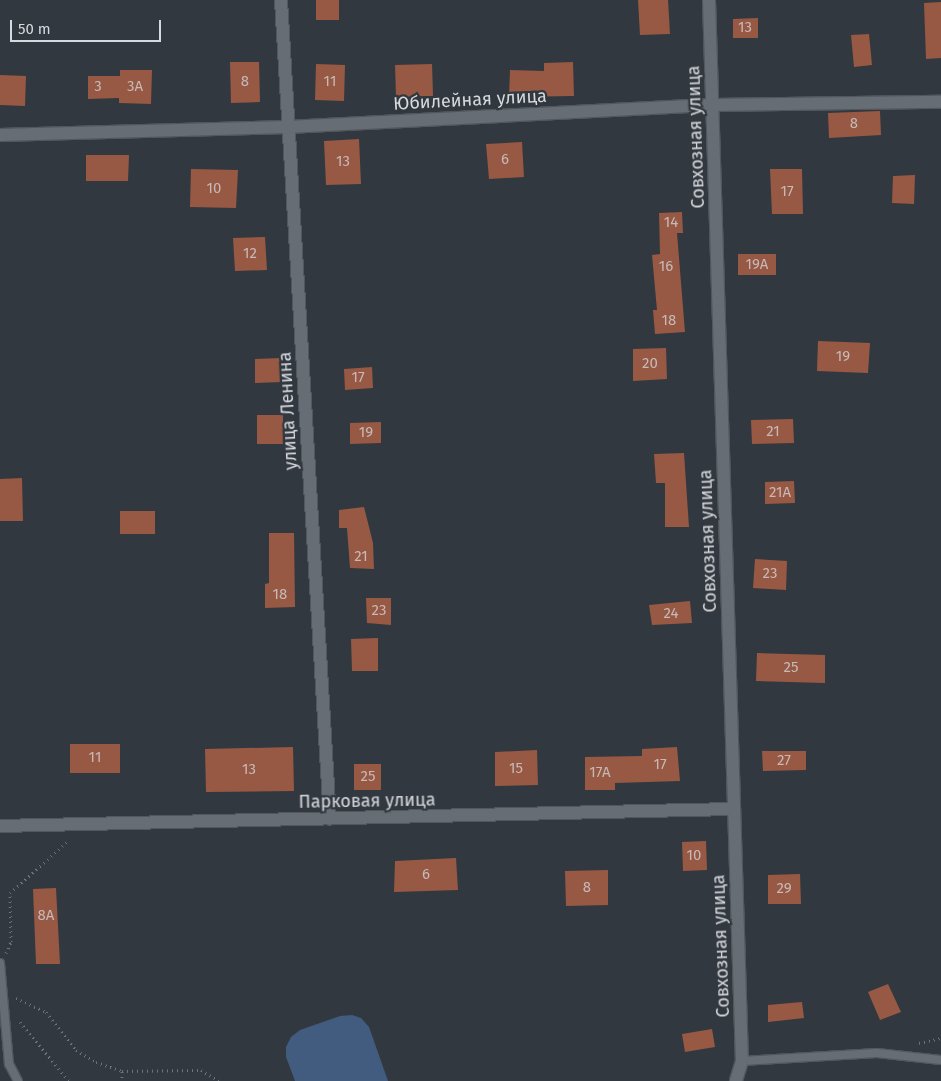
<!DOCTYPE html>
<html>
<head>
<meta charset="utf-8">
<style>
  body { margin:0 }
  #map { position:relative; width:941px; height:1081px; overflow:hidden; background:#32383f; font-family:"Fira Sans",sans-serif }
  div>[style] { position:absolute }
  .green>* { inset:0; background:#415c7f }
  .building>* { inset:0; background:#975943 }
  .path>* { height:3px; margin-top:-1.5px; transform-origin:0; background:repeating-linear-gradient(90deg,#6f747a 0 1px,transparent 0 5px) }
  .roads { filter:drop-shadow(1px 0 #52575d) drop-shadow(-1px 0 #52575d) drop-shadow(0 1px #52575d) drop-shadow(0 -1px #52575d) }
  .service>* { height:8px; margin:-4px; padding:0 4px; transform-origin:4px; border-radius:4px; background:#676d75 }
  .minor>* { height:12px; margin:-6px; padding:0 6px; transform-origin:6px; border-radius:6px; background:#676d75 }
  span { translate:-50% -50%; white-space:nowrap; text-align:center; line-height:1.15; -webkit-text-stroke:4.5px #32383f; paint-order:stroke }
  .number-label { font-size:15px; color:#c6b9b7 }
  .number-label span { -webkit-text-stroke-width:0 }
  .street-label { font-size:18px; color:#d6d9de }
  .scale { position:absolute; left:10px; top:20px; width:151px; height:22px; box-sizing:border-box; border:2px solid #d6d9de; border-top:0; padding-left:6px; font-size:15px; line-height:18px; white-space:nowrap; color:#d6d9de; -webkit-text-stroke:4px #32383f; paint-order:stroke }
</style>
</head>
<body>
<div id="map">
  <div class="green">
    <i style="clip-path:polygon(352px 1015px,361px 1018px,369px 1027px,388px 1081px,295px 1081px,286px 1057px,286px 1047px,291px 1037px,300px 1030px,340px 1016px)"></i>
  </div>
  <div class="building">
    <i style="clip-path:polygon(316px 0,339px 0,339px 20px,316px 20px)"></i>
    <i style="clip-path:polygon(638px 0,668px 0,670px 34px,640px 35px)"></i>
    <i style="clip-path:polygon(941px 2px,941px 58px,926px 59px,924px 3px)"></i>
    <i style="clip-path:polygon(758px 18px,758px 38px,733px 38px,733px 19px)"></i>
    <i style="clip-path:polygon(869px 34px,872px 65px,854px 67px,851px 35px)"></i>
    <i style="clip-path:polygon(230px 62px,259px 62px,260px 102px,231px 103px)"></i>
    <i style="clip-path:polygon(573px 62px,574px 96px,509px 97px,510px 70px,544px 71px,544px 63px)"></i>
    <i style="clip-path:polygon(316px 64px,345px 65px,344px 101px,315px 100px)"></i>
    <i style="clip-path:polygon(432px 64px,433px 96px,396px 97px,395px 65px)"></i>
    <i style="clip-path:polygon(120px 70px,152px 70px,151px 104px,119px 103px,119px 98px,88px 99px,88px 76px,120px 76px)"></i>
    <i style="clip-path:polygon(0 75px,26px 76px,25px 106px,0 105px)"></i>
    <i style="clip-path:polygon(880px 111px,881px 135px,829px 138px,828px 113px)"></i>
    <i style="clip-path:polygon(359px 139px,361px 184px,326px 185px,324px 141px)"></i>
    <i style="clip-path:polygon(522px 142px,524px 177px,489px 179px,486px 144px)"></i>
    <i style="clip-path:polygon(86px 155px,129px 155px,128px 181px,86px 181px)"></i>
    <i style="clip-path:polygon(191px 169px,238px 170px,236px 208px,190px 207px)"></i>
    <i style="clip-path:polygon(770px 169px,802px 169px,803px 214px,772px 214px)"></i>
    <i style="clip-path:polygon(915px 175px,914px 204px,892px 203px,893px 176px)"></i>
    <i style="clip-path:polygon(682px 212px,683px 233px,677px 233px,685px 332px,655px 334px,653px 310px,657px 310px,652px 255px,660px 254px,659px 213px)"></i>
    <i style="clip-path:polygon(265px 237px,267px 270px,235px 271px,233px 238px)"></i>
    <i style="clip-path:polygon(738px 254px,776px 254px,776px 275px,738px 275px)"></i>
    <i style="clip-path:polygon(818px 341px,870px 343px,868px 373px,817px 371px)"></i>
    <i style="clip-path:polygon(666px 348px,667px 379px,633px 381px,633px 349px)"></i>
    <i style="clip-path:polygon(281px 358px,282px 382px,255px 383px,255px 359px)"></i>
    <i style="clip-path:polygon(372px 367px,373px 388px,345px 390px,344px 369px)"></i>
    <i style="clip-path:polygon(257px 415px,283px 415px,283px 444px,257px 444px)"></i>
    <i style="clip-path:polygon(793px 419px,794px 443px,752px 444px,751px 420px)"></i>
    <i style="clip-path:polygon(381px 422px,381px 443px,350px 444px,350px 423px)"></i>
    <i style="clip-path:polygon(684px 453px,689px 527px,665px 527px,665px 483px,656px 483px,654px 454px)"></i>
    <i style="clip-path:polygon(22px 478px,23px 521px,0 521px,0 479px)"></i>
    <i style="clip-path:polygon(794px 481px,795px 503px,765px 504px,765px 482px)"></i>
    <i style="clip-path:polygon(364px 507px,373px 543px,374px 569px,350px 568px,347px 528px,339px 528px,339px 510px)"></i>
    <i style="clip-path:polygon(120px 511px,155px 511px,155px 534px,120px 534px)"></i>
    <i style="clip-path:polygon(269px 533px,294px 533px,295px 607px,265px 608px,265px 584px,269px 583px)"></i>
    <i style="clip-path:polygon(755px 559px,787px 561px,786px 590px,753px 588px)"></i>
    <i style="clip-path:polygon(366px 598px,391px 598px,391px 625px,367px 623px)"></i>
    <i style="clip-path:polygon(690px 601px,692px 623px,652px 625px,649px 605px)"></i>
    <i style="clip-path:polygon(378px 638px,378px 671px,352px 671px,351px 639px)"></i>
    <i style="clip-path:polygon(757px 653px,825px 655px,825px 683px,756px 681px)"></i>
    <i style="clip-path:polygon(70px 744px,120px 744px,120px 773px,70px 773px)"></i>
    <i style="clip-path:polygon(293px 747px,294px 791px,206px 792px,205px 749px)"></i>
    <i style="clip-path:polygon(677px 747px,680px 781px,615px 783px,615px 790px,585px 790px,585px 757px,642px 756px,642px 749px)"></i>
    <i style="clip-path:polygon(537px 750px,538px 785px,495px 786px,495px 752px)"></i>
    <i style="clip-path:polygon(762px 751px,806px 751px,806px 770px,763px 771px)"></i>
    <i style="clip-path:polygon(354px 764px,381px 764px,381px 790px,354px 790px)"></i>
    <i style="clip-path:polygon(706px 841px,707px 870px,683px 871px,682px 842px)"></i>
    <i style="clip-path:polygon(456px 858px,458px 890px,394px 892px,395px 861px)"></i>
    <i style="clip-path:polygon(608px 870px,608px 905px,566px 906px,565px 871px)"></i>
    <i style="clip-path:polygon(800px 874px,801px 904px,768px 904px,768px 875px)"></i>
    <i style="clip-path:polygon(56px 888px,60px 964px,36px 964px,33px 889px)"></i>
    <i style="clip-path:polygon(888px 984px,901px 1012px,880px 1020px,868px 992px)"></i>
    <i style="clip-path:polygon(802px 1002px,804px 1018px,768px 1022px,768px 1005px)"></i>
    <i style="clip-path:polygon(712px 1029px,715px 1047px,685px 1052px,682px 1034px)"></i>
  </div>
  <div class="path">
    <i style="left:6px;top:953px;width:12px;rotate:-66deg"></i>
    <i style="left:11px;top:942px;width:49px;rotate:-91.2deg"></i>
    <i style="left:10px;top:893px;width:78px;rotate:-41.9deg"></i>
    <i style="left:16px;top:998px;width:33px;rotate:25deg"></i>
    <i style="left:46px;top:1012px;width:48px;rotate:51.7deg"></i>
    <i style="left:76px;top:1050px;width:23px;rotate:31deg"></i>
    <i style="left:96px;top:1062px;width:28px;rotate:19deg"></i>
    <i style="left:122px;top:1071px;width:79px;rotate:-0.7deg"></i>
    <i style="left:201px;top:1070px;width:21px;rotate:31deg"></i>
    <i style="left:20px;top:1022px;width:77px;rotate:50.3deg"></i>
    <i style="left:919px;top:1043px;width:23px;rotate:-13deg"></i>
    <i style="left:122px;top:1071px;width:10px;rotate:90deg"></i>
  </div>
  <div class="roads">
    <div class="service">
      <i style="left:0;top:963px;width:101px;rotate:84.9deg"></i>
      <i style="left:9px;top:1064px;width:19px;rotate:62deg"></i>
      <i style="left:742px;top:1061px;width:135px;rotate:-3.4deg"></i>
      <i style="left:877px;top:1053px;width:64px;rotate:6.2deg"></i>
    </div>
    <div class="minor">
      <i style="left:281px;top:0;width:820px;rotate:86.58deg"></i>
      <i style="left:709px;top:0;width:1062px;rotate:88.22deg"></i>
      <i style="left:742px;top:1061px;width:21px;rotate:107deg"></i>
      <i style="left:0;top:135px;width:288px;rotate:-1.6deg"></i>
      <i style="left:288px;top:127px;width:426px;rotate:-3deg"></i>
      <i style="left:713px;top:105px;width:228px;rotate:-0.8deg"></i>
      <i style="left:0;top:826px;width:734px;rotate:-1.33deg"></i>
    </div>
  </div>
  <div class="number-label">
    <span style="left:745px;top:28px">13</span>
    <span style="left:245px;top:82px">8</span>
    <span style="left:330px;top:82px">11</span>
    <span style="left:98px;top:87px">3</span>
    <span style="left:135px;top:87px">3А</span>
    <span style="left:854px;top:124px">8</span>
    <span style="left:505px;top:160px">6</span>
    <span style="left:343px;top:162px">13</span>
    <span style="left:214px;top:189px">10</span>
    <span style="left:787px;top:192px">17</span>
    <span style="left:671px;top:223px">14</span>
    <span style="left:250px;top:254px">12</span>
    <span style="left:757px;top:265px">19А</span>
    <span style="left:666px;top:267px">16</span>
    <span style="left:669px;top:321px">18</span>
    <span style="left:843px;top:357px">19</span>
    <span style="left:650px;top:364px">20</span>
    <span style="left:358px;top:378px">17</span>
    <span style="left:773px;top:432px">21</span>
    <span style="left:366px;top:433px">19</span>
    <span style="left:780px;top:493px">21А</span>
    <span style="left:361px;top:557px">21</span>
    <span style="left:770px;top:574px">23</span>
    <span style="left:280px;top:595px">18</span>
    <span style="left:379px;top:611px">23</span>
    <span style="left:671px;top:614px">24</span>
    <span style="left:791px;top:668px">25</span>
    <span style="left:95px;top:758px">11</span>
    <span style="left:784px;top:761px">27</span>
    <span style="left:660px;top:765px">17</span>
    <span style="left:516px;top:769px">15</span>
    <span style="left:249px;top:770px">13</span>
    <span style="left:600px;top:773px">17А</span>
    <span style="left:368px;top:777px">25</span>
    <span style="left:694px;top:856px">10</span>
    <span style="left:426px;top:875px">6</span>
    <span style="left:587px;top:888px">8</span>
    <span style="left:784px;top:889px">29</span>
    <span style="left:46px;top:916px">8А</span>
  </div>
  <div class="street-label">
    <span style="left:470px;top:100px;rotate:-3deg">Юбилейная улица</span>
    <span style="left:696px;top:137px;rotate:-92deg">Совхозная улица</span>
    <span style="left:288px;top:411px;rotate:-93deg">улица Ленина</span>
    <span style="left:708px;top:541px;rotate:-92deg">Совхозная улица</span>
    <span style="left:367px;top:801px;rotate:-1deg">Парковая улица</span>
    <span style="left:721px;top:946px;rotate:-92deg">Совхозная улица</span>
  </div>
  <div class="scale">50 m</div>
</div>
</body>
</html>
